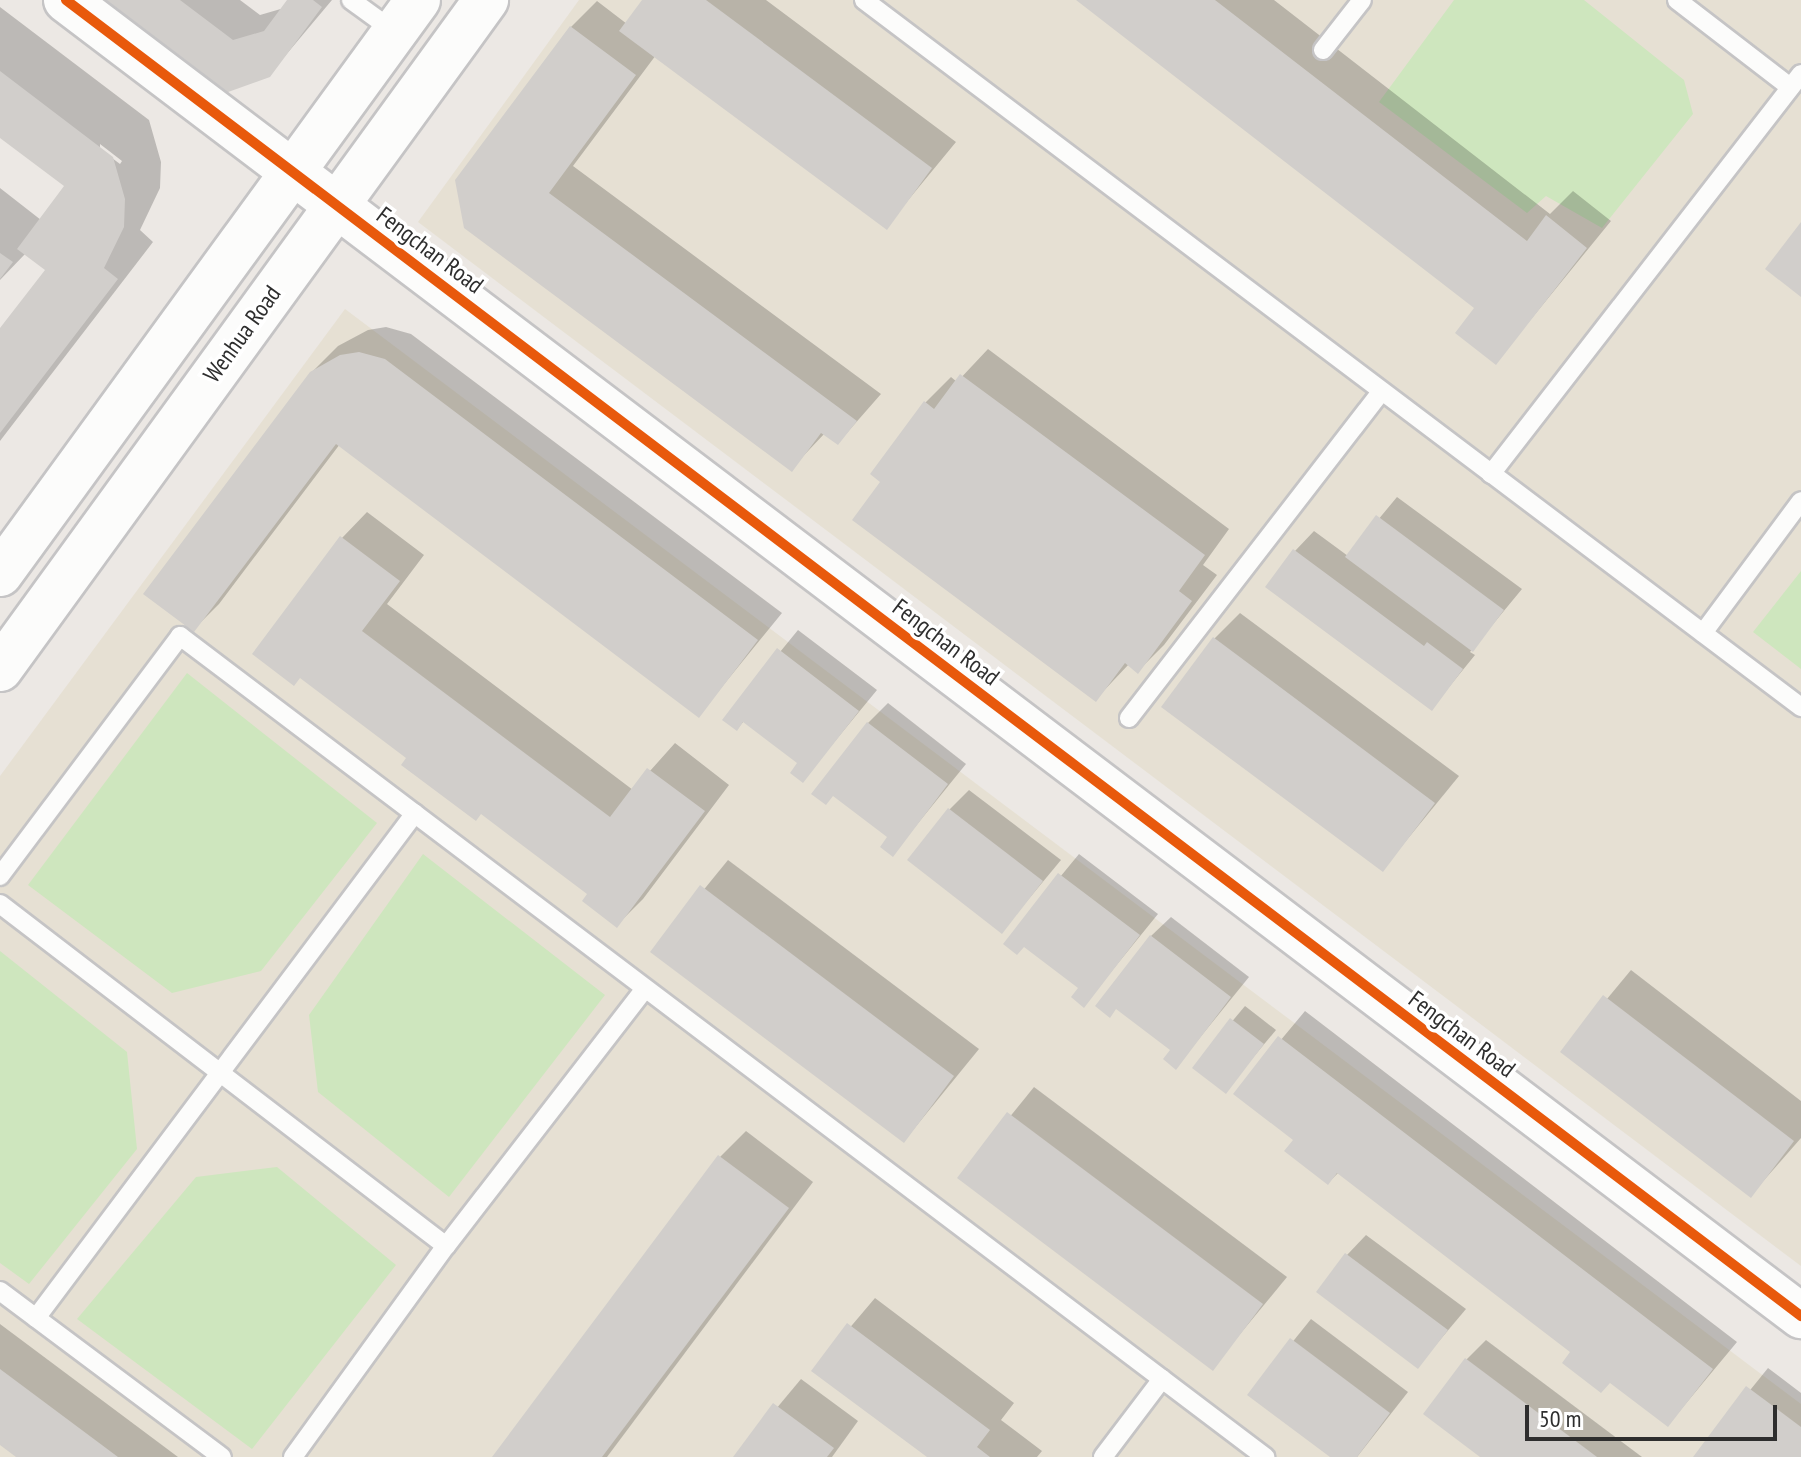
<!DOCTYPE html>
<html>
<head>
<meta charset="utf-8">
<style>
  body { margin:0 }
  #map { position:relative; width:1801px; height:1457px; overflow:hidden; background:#ece8e4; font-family:"PT Sans Narrow",sans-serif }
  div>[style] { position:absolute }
  .education>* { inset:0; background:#e6e0d3 }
  .green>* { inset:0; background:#cee6be }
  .shadow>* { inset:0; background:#0003 }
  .building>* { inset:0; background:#d1cecb }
  .roads { filter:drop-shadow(2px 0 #c5c4c5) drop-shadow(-2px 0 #c5c4c5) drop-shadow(0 2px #c5c4c5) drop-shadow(0 -2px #c5c4c5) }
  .service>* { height:18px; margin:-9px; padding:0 9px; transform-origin:9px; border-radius:9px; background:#fcfcfb }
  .tertiary>* { height:44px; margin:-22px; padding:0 22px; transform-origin:22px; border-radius:22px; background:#fcfcfb }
  .secondary>* { height:44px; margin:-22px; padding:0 22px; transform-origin:22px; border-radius:22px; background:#fcfcfb }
  .cycleway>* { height:10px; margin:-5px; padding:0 5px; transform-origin:5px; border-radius:5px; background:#e8590c }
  span { translate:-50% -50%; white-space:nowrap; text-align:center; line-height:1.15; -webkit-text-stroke:7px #fff; paint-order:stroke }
  .street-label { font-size:24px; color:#2e2e2e }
  .scale { position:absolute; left:1525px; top:1405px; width:252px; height:36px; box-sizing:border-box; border:4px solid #2e2e2e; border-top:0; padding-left:10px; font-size:24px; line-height:28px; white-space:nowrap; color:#2e2e2e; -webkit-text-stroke:6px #fff; paint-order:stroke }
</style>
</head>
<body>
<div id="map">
  <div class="education">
    <i style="clip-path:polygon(579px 0,1801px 0,1801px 1266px,418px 222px)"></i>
    <i style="clip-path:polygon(345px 309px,1801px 1404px,1801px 1457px,0 1457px,0 776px)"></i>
  </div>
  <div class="green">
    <i style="clip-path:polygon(1454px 0,1584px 0,1684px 80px,1693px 114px,1602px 228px,1546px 196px,1527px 213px,1379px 102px)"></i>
    <i style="clip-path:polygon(1801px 571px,1801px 669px,1753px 632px)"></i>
    <i style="clip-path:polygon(187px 673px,377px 823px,261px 971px,172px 993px,28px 885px)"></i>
    <i style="clip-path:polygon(423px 854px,605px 995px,449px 1197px,318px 1092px,309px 1015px)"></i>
    <i style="clip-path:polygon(0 951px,127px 1052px,137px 1149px,29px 1284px,0 1263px)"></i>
    <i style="clip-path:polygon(277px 1167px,396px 1265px,252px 1449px,77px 1319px,196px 1177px)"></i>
  </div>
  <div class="shadow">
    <i style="clip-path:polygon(93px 0,240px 0,260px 15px,284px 8px,290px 0,332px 0,269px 75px)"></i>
    <i style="clip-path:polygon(645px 0,766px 0,956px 142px,886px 227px,656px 55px,573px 166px,881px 394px,838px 443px,825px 433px,791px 469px,465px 227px,571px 27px,597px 1px,627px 24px)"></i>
    <i style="clip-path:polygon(1079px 0,1274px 0,1550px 214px,1573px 191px,1611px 221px,1496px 362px,1477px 308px)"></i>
    <i style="clip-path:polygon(evenodd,0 7px,149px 120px,161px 162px,160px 188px,140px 230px,153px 242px,0 441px,0 331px,47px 269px,26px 253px,0 280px,0 188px,41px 220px,67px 186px,0 135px,0 7px,100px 144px,122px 161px,120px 164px,100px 149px,100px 144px)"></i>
    <i style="clip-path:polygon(386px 327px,411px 334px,782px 613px,699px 715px,340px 444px,219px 604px,194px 629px,311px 373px,338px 346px,368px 330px)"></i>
    <i style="clip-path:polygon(988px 349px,1229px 529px,1203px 565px,1217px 575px,1164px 645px,1138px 671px,1129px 664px,1096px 699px,883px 481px,925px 403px,951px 377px,957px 382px)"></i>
    <i style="clip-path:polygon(1397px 497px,1522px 589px,1470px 652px,1475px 655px,1432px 708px,1295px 551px,1314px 531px,1348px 556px)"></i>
    <i style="clip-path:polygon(367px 512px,424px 555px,387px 604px,633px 790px,675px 743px,729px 785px,643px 899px,617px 925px,590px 894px,301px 676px,342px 538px)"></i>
    <i style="clip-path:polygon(1240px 613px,1459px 776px,1383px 869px,1214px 639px)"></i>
    <i style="clip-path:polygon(798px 630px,877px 690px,803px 780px,800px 763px,744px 721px,737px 729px,725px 719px)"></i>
    <i style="clip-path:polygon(888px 703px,966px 764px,893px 854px,868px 723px)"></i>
    <i style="clip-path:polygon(969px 790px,1061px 860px,1002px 931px,949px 810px)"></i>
    <i style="clip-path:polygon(1079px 854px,1158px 914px,1084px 1005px,1080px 988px,1025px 945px,1005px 944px)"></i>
    <i style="clip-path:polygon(728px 860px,979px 1049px,904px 1141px,653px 952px)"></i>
    <i style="clip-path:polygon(1171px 917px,1249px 977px,1176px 1067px,1151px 936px)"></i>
    <i style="clip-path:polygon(1631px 970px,1801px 1101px,1801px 1138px,1751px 1195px,1563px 1052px)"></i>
    <i style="clip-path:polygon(1245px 1006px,1276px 1030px,1225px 1091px,1194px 1067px)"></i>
    <i style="clip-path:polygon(1305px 1011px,1737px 1342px,1668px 1425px,1339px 1172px,1328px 1183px,1295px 1139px,1236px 1094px)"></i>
    <i style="clip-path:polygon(1034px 1087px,1287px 1277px,1212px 1368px,960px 1178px)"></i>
    <i style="clip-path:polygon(746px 1131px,813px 1182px,607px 1457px,495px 1457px,720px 1157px)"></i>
    <i style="clip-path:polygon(1366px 1235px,1466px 1309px,1418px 1366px,1347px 1255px)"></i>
    <i style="clip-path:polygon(875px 1298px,1014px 1403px,1001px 1420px,1042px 1451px,1037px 1457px,930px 1457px,814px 1370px)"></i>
    <i style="clip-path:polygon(1311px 1319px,1408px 1392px,1357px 1457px,1333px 1457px,1250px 1395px)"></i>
    <i style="clip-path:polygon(0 1324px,178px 1457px,20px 1457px,0 1442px)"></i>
    <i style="clip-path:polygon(1486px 1340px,1642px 1457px,1483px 1457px,1466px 1360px)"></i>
    <i style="clip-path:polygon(1768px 1368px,1801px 1393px,1801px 1457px,1696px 1457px)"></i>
    <i style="clip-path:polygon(801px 1379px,858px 1421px,832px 1457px,736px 1457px)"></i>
  </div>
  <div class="building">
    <i style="clip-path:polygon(90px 0,180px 0,233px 40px,264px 31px,287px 0,313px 0,322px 7px,270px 77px,217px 96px)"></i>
    <i style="clip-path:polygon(642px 0,706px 0,932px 168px,887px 230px,619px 31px)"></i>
    <i style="clip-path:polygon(1076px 0,1215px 0,1527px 241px,1546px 215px,1587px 248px,1496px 365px,1455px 333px,1474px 308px)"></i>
    <i style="clip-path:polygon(570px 26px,636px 75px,549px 193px,857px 421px,838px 445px,821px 433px,792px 472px,464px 228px,455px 180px)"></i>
    <i style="clip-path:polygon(0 71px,113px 157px,125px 199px,124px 227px,104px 268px,118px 279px,0 433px,0 328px,45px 270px,17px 249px,64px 186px,0 138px)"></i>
    <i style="clip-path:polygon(1801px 222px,1801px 297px,1765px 269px)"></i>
    <i style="clip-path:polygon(0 253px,13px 262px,0 279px)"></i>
    <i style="clip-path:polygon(359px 352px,385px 359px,758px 640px,699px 718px,336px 444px,194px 632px,143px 594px,310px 372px,340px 355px)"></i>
    <i style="clip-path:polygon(960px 374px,1205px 555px,1179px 591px,1192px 601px,1138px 674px,1125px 663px,1096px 702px,852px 520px,880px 482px,870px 474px,924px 401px,934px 409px)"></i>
    <i style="clip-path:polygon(1376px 515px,1504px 610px,1473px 652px,1345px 557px)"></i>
    <i style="clip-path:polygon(340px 536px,400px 581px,362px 631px,610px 817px,647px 768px,705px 811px,617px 928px,582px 901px,587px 894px,481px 814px,476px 821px,401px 765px,406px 758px,300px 678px,294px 686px,252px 654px)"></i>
    <i style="clip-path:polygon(1293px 549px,1424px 646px,1427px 642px,1463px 669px,1432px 711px,1265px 587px)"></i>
    <i style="clip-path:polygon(1213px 637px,1435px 803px,1383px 872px,1161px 707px)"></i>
    <i style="clip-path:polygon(777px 648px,859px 711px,803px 783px,790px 773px,797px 763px,743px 722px,737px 731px,722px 720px)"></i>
    <i style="clip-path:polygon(867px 722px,948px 784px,893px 857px,880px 847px,887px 837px,833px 796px,826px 805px,811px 794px)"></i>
    <i style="clip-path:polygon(948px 808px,1043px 881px,1002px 934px,907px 860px)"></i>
    <i style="clip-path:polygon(1058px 873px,1140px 935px,1084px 1008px,1071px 997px,1078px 988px,1024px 947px,1017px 955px,1003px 944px)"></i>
    <i style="clip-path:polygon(700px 885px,954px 1076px,904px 1143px,650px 952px)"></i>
    <i style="clip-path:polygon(1150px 935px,1231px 997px,1176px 1070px,1163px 1059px,1170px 1050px,1116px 1009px,1110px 1018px,1095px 1006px)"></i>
    <i style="clip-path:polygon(1603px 995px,1794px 1141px,1751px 1198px,1560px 1052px)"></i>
    <i style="clip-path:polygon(1230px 1018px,1264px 1044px,1226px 1094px,1192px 1068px)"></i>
    <i style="clip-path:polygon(1278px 1036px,1713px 1369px,1668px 1427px,1610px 1383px,1601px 1393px,1562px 1363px,1570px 1352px,1337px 1173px,1328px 1185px,1284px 1151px,1293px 1140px,1233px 1094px)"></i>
    <i style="clip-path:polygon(1007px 1112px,1263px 1304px,1213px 1371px,957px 1178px)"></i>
    <i style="clip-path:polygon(718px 1155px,789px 1208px,602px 1457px,492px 1457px)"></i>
    <i style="clip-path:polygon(1345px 1253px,1448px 1330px,1418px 1369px,1316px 1292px)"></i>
    <i style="clip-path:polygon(847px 1323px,990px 1430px,977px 1447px,990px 1457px,927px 1457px,811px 1371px)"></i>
    <i style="clip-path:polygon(1290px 1338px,1390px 1413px,1357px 1457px,1330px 1457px,1247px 1395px)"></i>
    <i style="clip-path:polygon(1465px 1358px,1597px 1457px,1480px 1457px,1423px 1414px)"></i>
    <i style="clip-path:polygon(0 1369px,118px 1457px,16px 1457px,0 1445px)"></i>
    <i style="clip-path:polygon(1746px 1386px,1801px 1427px,1801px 1457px,1693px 1457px)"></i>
    <i style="clip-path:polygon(773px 1403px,834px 1448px,827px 1457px,733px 1457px)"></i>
  </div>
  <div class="roads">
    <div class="service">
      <i style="left:351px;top:0;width:54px;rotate:36deg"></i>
      <i style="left:864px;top:0;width:1174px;rotate:37.04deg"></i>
      <i style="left:1677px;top:0;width:143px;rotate:37.6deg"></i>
      <i style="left:1323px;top:50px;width:63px;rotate:-52deg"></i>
      <i style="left:1491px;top:474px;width:506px;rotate:-52.22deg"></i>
      <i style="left:1703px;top:633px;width:164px;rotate:-53.4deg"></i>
      <i style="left:1129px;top:718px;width:412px;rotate:-52.3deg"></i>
      <i style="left:0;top:876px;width:300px;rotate:-53.1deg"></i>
      <i style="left:180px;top:636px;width:1361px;rotate:37.11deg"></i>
      <i style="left:0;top:904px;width:562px;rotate:37.48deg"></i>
      <i style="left:0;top:1291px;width:277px;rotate:36.8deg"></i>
      <i style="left:36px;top:1318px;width:631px;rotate:-53.11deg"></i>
      <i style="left:293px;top:1457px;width:261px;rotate:-54.1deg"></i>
      <i style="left:446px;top:1246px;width:322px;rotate:-52.3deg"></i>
      <i style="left:1103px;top:1457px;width:98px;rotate:-52.9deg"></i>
    </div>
    <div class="tertiary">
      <i style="left:66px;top:0;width:2178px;rotate:37.18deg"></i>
    </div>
    <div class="secondary">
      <i style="left:0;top:574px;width:710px;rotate:-53.94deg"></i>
      <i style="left:0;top:669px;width:827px;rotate:-54deg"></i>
    </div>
  </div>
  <div class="cycleway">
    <i style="left:66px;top:0;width:2178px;rotate:37.18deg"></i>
  </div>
  <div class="street-label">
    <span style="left:430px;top:250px;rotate:37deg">Fengchan Road</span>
    <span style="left:242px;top:334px;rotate:-54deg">Wenhua Road</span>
    <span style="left:946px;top:642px;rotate:37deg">Fengchan Road</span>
    <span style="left:1462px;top:1034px;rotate:37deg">Fengchan Road</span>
  </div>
  <div class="scale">50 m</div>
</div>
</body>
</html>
